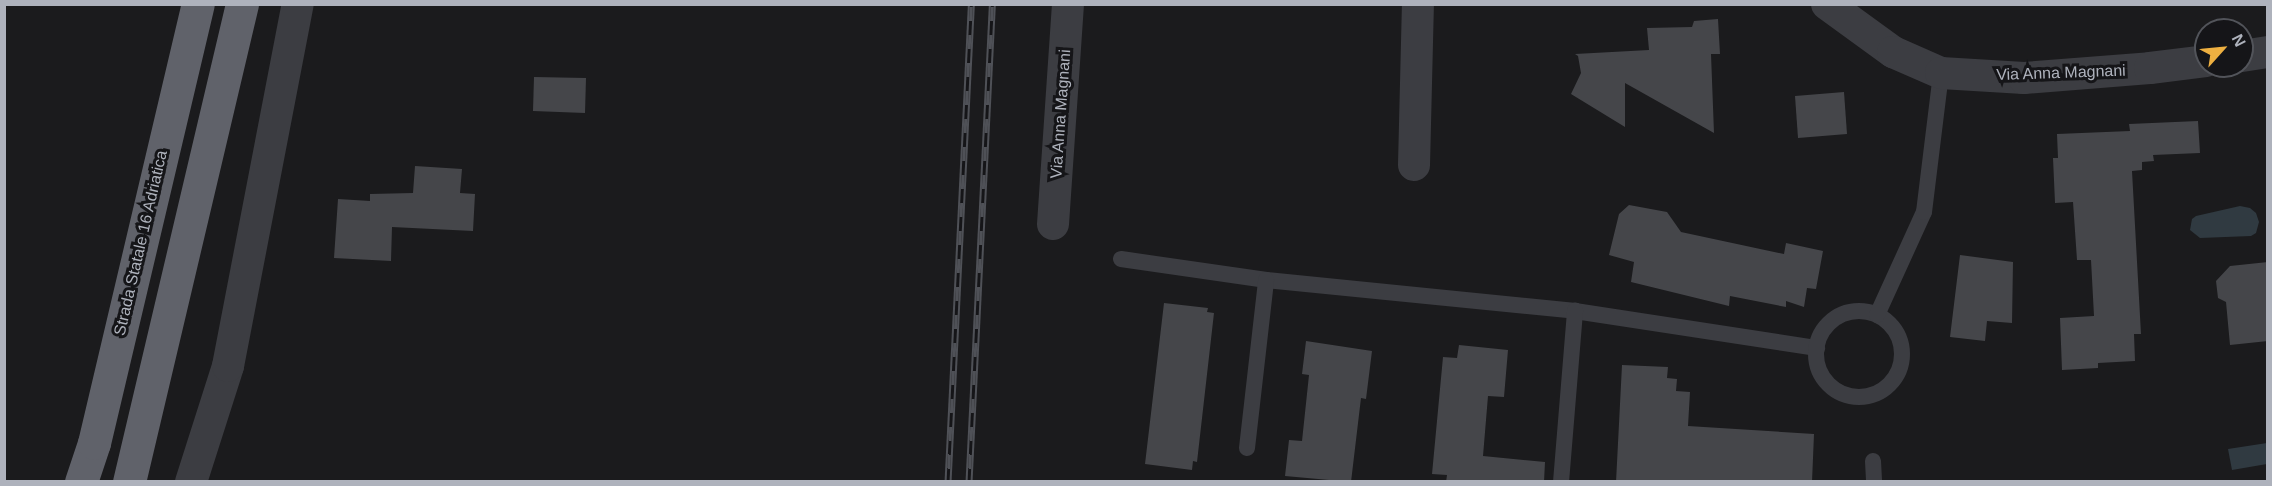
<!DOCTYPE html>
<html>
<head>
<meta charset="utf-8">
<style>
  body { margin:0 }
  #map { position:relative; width:2272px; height:486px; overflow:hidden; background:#1b1b1d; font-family:Arial,sans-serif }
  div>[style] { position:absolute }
  .water>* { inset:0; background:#303a41 }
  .building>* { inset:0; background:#45464a }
  .service>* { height:16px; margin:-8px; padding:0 8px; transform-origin:8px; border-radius:8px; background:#3c3d42 }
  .service>.ring { margin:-8px; padding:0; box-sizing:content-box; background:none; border:16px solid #3c3d42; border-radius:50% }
  .minor>* { height:32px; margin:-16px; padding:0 16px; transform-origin:16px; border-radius:16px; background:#3c3d42 }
  .trunk>* { height:33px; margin:-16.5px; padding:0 16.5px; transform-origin:16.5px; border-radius:16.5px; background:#60626a }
  .rail>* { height:7px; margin-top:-3.5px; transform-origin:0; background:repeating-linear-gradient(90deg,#151518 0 14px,#4f5157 0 28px); box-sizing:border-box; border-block:2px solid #4f5157 }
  span { translate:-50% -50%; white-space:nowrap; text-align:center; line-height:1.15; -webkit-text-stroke:6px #151518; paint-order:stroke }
  .street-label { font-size:16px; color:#aeb2bc }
  .frame { position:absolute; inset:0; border:6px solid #aeb2bc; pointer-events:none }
  .north { position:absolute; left:2194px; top:18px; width:60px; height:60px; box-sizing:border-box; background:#151518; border:2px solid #52545a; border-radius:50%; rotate:63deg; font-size:16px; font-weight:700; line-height:24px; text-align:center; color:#aeb2bc }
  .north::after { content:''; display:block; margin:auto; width:21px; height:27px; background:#eeb041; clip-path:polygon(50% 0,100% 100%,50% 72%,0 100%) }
</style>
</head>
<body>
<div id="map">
  <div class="water">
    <i style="clip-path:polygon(2240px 206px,2250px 208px,2256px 213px,2259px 222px,2256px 233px,2251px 236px,2200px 238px,2190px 230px,2192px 219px,2196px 216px)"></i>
    <i style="clip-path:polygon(2267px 443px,2267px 464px,2232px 470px,2228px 449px)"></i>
  </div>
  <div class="building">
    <i style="clip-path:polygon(1718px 19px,1720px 54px,1711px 54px,1714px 133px,1625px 83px,1625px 127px,1571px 94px,1581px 73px,1578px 56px,1575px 54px,1649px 50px,1647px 28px,1692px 27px,1694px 21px)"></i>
    <i style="clip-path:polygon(534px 77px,586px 78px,585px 113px,533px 111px)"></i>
    <i style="clip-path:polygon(1844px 92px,1847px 134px,1798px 138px,1795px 96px)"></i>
    <i style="clip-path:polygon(2198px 121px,2200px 153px,2153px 155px,2154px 161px,2142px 162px,2142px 170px,2132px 171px,2141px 334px,2134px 334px,2135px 361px,2098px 363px,2098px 368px,2062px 370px,2060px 318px,2094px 316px,2091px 260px,2077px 260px,2073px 202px,2055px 203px,2053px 158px,2058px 158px,2057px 134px,2130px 131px,2129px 124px)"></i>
    <i style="clip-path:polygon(415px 166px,462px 169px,460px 193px,475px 194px,473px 231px,392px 227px,391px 261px,334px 258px,338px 199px,370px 201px,370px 194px,413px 193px)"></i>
    <i style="clip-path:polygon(1629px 205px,1667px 212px,1681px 232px,1784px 254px,1786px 243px,1823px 251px,1816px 289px,1807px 288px,1804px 307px,1786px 301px,1786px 307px,1730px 296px,1729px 306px,1631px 282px,1634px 262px,1609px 255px,1619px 214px)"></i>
    <i style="clip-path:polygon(1960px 255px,2013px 262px,2012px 323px,1987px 321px,1985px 341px,1950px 337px)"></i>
    <i style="clip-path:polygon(2268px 262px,2268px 341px,2230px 345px,2226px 302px,2218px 298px,2216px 281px,2230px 266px)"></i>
    <i style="clip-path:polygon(1164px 303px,1208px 308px,1207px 312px,1214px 313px,1197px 462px,1193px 461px,1192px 470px,1145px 464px)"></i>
    <i style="clip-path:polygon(1306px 341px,1372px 351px,1366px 399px,1361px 398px,1351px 482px,1285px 476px,1289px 440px,1302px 441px,1309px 375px,1302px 374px)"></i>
    <i style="clip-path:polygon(1459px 345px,1508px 350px,1504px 397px,1488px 396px,1483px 456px,1545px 462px,1544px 482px,1446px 482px,1447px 475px,1432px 474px,1443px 357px,1457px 358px)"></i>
    <i style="clip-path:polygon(1622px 365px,1668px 367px,1667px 378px,1677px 379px,1676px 391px,1690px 392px,1688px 426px,1814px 434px,1812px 482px,1616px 482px)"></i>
  </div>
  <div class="service">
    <i style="left:1121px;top:259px;width:147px;rotate:8.2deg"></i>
    <i style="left:1266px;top:280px;width:311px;rotate:5.7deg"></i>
    <i style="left:1575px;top:311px;width:245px;rotate:8.7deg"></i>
    <i class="ring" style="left:1816px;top:311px;width:70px;height:70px"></i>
    <i style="left:1877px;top:315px;width:113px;rotate:-65.5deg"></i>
    <i style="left:1924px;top:212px;width:140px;rotate:-83deg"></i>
    <i style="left:1247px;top:448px;width:169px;rotate:-83.5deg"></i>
    <i style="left:1873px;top:461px;width:21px;rotate:87deg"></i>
    <i style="left:1561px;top:482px;width:172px;rotate:-85.3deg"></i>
  </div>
  <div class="minor">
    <i style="left:1827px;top:4px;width:82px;rotate:36deg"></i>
    <i style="left:1893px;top:52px;width:52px;rotate:23.6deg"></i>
    <i style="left:1941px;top:73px;width:83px;rotate:3.4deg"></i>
    <i style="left:2024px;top:78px;width:126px;rotate:-4.5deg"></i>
    <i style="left:2150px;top:68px;width:56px;rotate:-7.1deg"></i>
    <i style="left:2242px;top:56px;width:26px;rotate:-9deg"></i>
    <i style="left:1414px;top:165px;width:161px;rotate:-88.6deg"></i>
    <i style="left:1053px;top:224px;width:221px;rotate:-86.1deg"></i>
    <i style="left:191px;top:482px;width:122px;rotate:-72.3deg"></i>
    <i style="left:228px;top:366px;width:369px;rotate:-79.1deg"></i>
  </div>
  <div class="trunk">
    <i style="left:81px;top:482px;width:41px;rotate:-71.6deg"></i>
    <i style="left:94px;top:443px;width:451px;rotate:-76.7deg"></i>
    <i style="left:129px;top:482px;width:491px;rotate:-76.7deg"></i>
  </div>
  <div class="rail">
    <i style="left:948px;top:482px;width:479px;rotate:-87.2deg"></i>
    <i style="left:969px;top:482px;width:479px;rotate:-87.2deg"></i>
  </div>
  <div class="street-label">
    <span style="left:2061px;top:73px;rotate:-2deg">Via Anna Magnani</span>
    <span style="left:1061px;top:114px;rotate:-86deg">Via Anna Magnani</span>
    <span style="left:141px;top:243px;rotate:-77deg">Strada Statale 16 Adriatica</span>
  </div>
  <div class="frame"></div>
  <div class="north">N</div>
</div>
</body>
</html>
